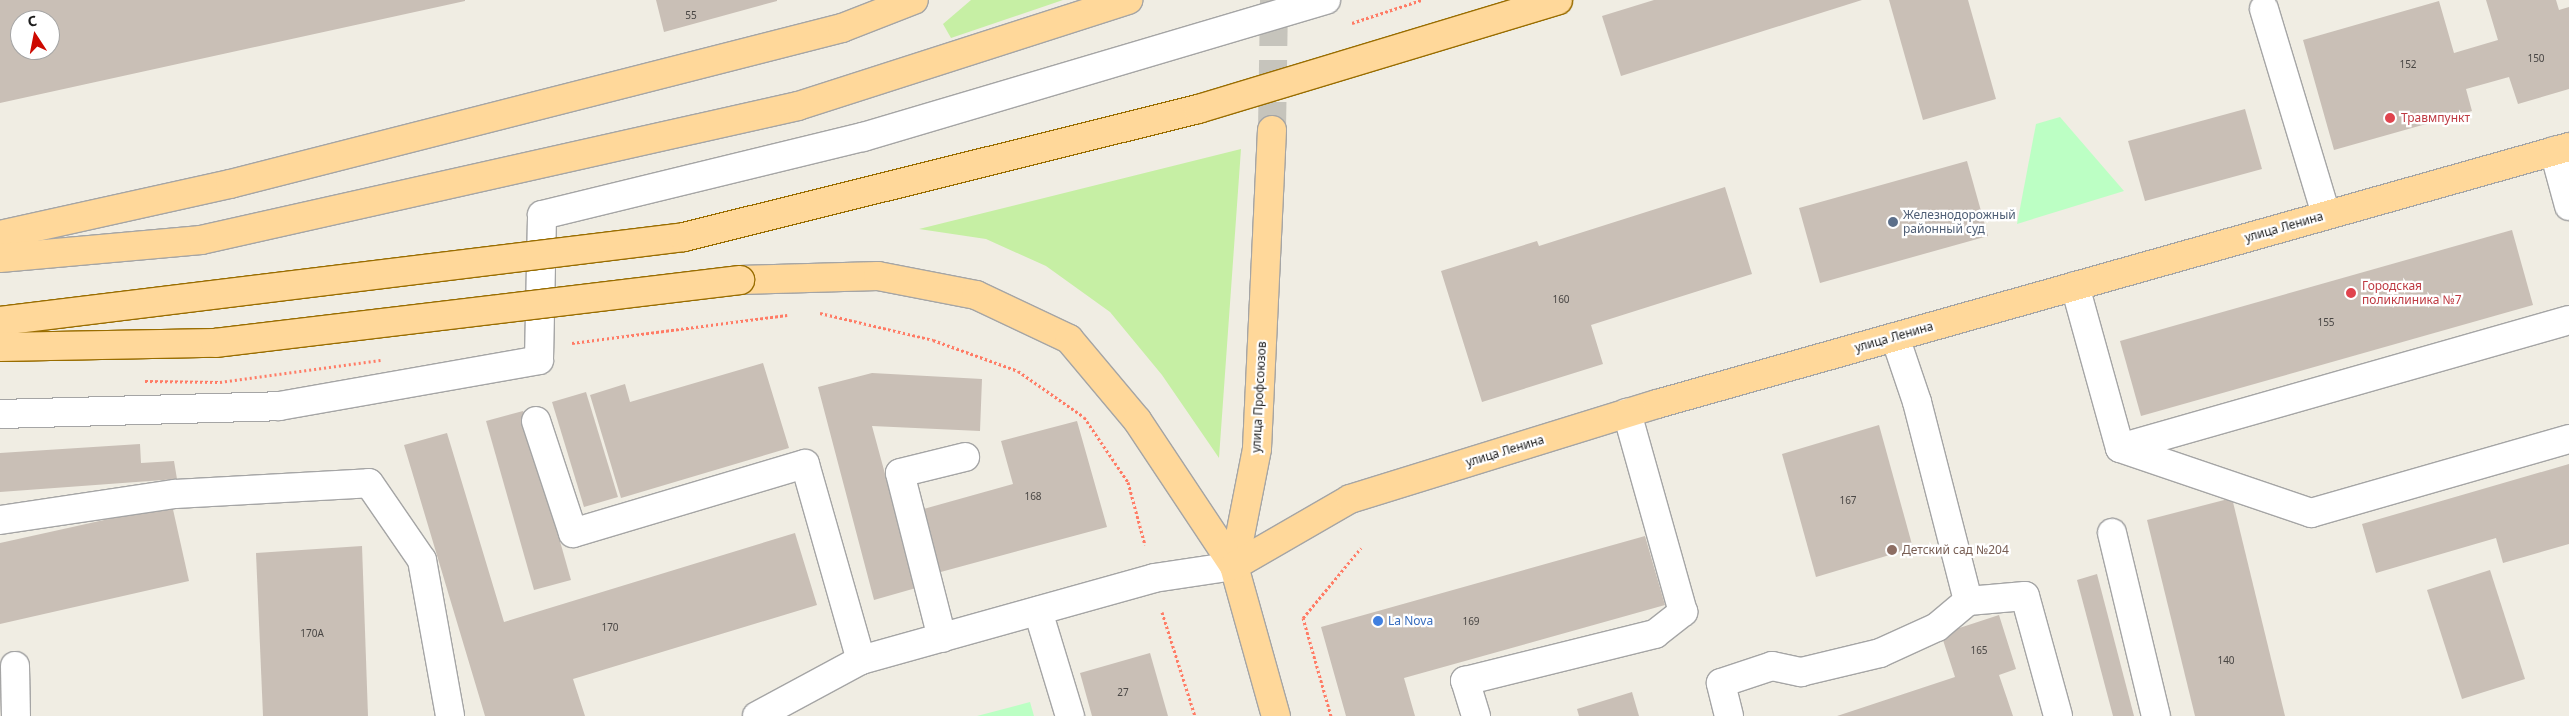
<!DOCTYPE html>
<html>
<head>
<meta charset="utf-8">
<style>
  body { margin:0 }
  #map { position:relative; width:2569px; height:716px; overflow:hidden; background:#f0ede3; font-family:"Noto Sans",sans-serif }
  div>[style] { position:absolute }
  .grass>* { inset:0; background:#c6efa4 }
  .park>* { inset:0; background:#bcffc4 }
  .building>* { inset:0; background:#c9bfb6 }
  .major-tunnel>* { height:28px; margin-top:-14px; transform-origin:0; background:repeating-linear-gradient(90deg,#c6c4bc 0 28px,transparent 0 42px) }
  .path>* { height:3px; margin-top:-1.5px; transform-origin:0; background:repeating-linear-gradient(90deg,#ff7c66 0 2.5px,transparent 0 5px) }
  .roads { filter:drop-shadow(1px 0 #a5a5a5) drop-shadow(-1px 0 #a5a5a5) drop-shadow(0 1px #a5a5a5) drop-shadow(0 -1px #a5a5a5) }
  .minor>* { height:28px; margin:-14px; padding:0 14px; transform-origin:14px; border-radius:14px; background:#fff }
  .major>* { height:28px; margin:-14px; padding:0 14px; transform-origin:14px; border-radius:14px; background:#ffd89a }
  .path-bridge>* { height:3px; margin-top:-1.5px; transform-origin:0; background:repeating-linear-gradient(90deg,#ff7c66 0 2.5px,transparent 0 5px) }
  .bridges { filter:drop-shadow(1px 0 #996d00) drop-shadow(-1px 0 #996d00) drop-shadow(0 1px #996d00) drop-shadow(0 -1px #996d00) }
  .major-bridge>* { height:28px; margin:-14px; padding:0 14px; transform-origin:14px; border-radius:14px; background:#ffd89a }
  .dots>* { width:14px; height:14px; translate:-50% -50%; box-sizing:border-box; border:2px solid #fff; border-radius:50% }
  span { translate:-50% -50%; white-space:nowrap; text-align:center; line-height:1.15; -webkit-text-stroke:4.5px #fff; paint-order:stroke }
  .number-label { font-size:10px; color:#494644 }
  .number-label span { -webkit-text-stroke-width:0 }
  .health-label { font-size:12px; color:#be3a42 }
  .left { translate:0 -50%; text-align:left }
  .service-label { font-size:12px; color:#4e5e75 }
  .street-label { font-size:12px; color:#1e1e1e }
  .education-label { font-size:12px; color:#785e54 }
  .shop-label { font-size:12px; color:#366cbe }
  .north { position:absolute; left:10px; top:10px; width:50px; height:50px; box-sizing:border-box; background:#fff; border:1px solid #a5a5a5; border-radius:50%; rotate:349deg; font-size:14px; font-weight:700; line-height:20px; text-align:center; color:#1e1e1e }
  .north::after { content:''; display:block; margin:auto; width:18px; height:22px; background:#cd0900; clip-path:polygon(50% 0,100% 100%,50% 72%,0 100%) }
</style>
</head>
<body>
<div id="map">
  <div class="grass">
    <i style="clip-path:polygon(971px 0,1063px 0,951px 38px,943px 24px)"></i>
    <i style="clip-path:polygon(1241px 149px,1219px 458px,1162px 375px,1110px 312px,1046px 266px,986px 239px,919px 229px)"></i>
  </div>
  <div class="park">
    <i style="clip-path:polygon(2060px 117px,2124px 191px,2017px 224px,2036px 124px)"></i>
    <i style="clip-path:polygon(1030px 702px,1034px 716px,977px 716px)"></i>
  </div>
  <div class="building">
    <i style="clip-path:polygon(evenodd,0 0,465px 0,465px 1px,0 103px,0 0,20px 20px,50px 20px,50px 50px,20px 50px,20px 20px)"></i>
    <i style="clip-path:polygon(656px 0,777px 0,777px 1px,664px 32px)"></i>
    <i style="clip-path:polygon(1654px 0,1862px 0,1621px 76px,1602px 16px)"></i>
    <i style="clip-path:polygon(1889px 0,1968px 0,1996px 99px,1923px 120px)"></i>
    <i style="clip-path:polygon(2486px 0,2556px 0,2559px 10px,2569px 7px,2569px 89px,2518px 104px,2509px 77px,2466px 89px,2472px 111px,2334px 150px,2303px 40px,2439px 1px,2454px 53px,2498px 40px)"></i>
    <i style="clip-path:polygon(2245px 109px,2262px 169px,2145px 201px,2128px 141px)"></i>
    <i style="clip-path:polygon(1967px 161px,1988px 236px,1820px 283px,1799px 208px)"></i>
    <i style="clip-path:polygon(1725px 187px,1752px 274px,1591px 325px,1603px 364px,1482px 402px,1441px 271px,1537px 241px,1539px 246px)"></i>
    <i style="clip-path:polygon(2512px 230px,2533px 305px,2141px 416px,2120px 341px)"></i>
    <i style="clip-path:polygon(763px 363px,789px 448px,621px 498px,590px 395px,625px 384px,630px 402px)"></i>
    <i style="clip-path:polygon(872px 373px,982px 379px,980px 431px,872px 426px,916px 588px,874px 600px,818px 387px)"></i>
    <i style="clip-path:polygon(586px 392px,618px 497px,584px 507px,552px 402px)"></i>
    <i style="clip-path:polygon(523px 411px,571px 580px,534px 590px,486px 421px)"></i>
    <i style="clip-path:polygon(1077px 421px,1107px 527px,937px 573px,920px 510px,1013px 484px,1001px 441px)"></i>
    <i style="clip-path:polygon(1879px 425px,1913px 548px,1816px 577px,1782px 454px)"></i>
    <i style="clip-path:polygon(447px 433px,504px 622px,795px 533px,817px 605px,573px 679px,585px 716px,485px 716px,404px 445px)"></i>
    <i style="clip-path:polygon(140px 444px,141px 463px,174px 461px,177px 479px,0 492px,0 453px)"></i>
    <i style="clip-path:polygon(2569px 464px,2569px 544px,2503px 563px,2496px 538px,2376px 573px,2362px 524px)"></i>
    <i style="clip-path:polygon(2232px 498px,2285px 716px,2195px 716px,2147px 520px)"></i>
    <i style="clip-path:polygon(172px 505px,189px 581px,0 624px,0 543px)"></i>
    <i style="clip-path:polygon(1645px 536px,1665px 605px,1404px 678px,1415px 716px,1346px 716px,1321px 627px)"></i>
    <i style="clip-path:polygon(362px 546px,368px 716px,263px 716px,256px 553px)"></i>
    <i style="clip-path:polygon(2490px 570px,2525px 679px,2462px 699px,2427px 590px)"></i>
    <i style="clip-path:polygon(2097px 574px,2134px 716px,2113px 716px,2077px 580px)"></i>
    <i style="clip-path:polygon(1999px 615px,2016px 669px,1999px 675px,2013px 716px,1837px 716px,1955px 677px,1941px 634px)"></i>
    <i style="clip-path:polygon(1150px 653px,1168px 716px,1092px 716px,1080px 673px)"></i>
    <i style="clip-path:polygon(1632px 692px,1639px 716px,1579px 716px,1577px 709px)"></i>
  </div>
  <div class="major-tunnel">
    <i style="left:1272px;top:130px;width:130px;rotate:-89.1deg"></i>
  </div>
  <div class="path">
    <i style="left:1352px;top:23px;width:73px;rotate:-18.4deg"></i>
    <i style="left:820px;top:313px;width:116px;rotate:13.4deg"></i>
    <i style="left:933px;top:340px;width:90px;rotate:20deg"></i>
    <i style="left:1018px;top:371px;width:80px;rotate:34.9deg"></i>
    <i style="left:1084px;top:417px;width:78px;rotate:55.9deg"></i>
    <i style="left:1128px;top:482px;width:65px;rotate:74.9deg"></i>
    <i style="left:572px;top:343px;width:217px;rotate:-7.4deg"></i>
    <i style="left:1162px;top:612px;width:109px;rotate:72.4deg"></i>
    <i style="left:1331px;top:716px;width:102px;rotate:-105.9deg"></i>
    <i style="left:1303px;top:618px;width:91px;rotate:-50.4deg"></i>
  </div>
  <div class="roads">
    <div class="minor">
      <i style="left:2264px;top:9px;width:215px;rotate:73.2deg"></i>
      <i style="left:2554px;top:151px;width:57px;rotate:74.7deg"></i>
      <i style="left:2075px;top:286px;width:168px;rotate:74.5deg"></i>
      <i style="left:2120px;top:448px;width:467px;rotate:-15.9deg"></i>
      <i style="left:1895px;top:337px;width:69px;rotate:71.3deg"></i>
      <i style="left:1917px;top:402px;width:205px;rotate:75.6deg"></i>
      <i style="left:0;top:414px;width:279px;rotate:-1.6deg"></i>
      <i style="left:279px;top:406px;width:264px;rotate:-10deg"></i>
      <i style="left:539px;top:360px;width:145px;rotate:-88.8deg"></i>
      <i style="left:542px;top:215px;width:330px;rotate:-13.7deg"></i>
      <i style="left:863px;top:137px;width:483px;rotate:-16.5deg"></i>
      <i style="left:536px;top:421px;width:118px;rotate:71.7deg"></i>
      <i style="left:573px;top:533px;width:242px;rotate:-16.6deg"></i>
      <i style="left:805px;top:464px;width:204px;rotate:74.1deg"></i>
      <i style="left:2120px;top:448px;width:202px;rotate:18.8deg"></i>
      <i style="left:2311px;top:513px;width:268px;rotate:-16deg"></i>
      <i style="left:0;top:520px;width:177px;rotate:-8.5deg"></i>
      <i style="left:175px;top:494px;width:194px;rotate:-3.2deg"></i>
      <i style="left:369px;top:483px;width:93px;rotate:55.5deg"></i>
      <i style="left:422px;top:560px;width:158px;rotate:79.8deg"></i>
      <i style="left:2112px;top:533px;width:188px;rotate:76.5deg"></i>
      <i style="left:1038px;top:611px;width:110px;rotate:73.1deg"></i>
      <i style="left:942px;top:638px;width:170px;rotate:-104.3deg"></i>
      <i style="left:900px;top:473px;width:67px;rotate:-13.8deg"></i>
      <i style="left:15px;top:666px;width:50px;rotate:88.9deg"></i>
      <i style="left:757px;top:716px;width:118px;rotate:-28.3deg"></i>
      <i style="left:861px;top:660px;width:304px;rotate:-15.6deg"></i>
      <i style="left:1154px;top:578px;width:81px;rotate:-8.5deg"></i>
      <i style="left:1476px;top:716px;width:37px;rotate:-107deg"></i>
      <i style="left:1465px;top:681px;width:196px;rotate:-13.9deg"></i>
      <i style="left:1655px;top:634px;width:36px;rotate:-38deg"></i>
      <i style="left:1683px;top:612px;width:207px;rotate:-105.7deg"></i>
      <i style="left:1729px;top:716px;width:34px;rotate:-104deg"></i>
      <i style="left:1721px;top:683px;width:54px;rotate:-18.4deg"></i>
      <i style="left:1772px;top:666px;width:30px;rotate:12deg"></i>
      <i style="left:1801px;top:672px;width:81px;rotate:-13.5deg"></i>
      <i style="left:1880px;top:653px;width:63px;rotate:-24.5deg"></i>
      <i style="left:1937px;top:627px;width:40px;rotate:-40deg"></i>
      <i style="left:1968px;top:601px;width:57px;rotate:-5deg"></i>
      <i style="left:2025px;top:596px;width:124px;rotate:74.6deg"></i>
    </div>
    <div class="major">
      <i style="left:1272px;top:130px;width:319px;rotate:92.7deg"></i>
      <i style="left:1257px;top:449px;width:119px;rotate:101.1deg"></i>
      <i style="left:1234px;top:566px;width:156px;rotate:74.4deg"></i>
      <i style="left:0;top:235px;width:236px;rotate:-12.5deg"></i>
      <i style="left:230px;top:184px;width:632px;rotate:-14.3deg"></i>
      <i style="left:842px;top:28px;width:77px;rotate:-21.3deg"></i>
      <i style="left:0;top:258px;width:202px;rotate:-5.1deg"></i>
      <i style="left:201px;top:240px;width:612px;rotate:-12.65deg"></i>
      <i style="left:798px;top:106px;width:347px;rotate:-17.8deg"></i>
      <i style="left:740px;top:280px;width:138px;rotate:-1.7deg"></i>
      <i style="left:878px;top:276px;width:100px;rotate:11deg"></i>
      <i style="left:976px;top:295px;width:103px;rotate:25.3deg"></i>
      <i style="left:1069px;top:339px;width:106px;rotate:50deg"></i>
      <i style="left:1137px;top:420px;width:175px;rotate:56.4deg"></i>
      <i style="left:1234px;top:566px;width:134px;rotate:-30deg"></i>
      <i style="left:1350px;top:499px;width:321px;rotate:-17.2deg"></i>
      <i style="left:1657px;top:404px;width:948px;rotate:-15.74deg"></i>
    </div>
  </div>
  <div class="path-bridge">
    <i style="left:145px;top:381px;width:75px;rotate:0.8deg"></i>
    <i style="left:220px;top:382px;width:162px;rotate:-7.8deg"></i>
  </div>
  <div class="bridges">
    <div class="major-bridge">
      <i style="left:0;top:321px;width:689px;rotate:-7deg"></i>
      <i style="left:684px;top:237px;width:530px;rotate:-13.98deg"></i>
      <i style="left:1198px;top:109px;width:376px;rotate:-16.8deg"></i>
      <i style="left:0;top:347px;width:215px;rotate:-1.1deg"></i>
      <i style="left:215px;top:343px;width:529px;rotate:-6.84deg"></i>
    </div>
  </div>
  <div class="dots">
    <i style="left:2390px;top:118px;background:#e0444e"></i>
    <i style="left:1893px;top:222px;background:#5c6f8a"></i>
    <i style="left:2351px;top:293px;background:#e0444e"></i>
    <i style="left:1892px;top:550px;background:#8d6e63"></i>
    <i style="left:1378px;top:621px;background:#3f7fe0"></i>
  </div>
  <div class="number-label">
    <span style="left:691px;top:16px">55</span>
    <span style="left:2536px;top:59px">150</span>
    <span style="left:2408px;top:65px">152</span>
    <span style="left:1561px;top:300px">160</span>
    <span style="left:2326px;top:323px">155</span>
    <span style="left:1033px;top:497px">168</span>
    <span style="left:1848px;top:501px">167</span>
    <span style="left:1471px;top:622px">169</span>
    <span style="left:610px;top:628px">170</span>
    <span style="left:312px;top:634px">170А</span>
    <span style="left:1979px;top:651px">165</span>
    <span style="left:2226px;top:661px">140</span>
    <span style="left:1123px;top:693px">27</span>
  </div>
  <div class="health-label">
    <span class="left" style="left:2401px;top:118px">Травмпункт</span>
    <span class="left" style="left:2362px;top:293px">Городская<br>поликлиника №7</span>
  </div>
  <div class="service-label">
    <span class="left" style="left:1903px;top:222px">Железнодорожный<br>районный суд</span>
  </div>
  <div class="street-label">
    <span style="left:2284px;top:227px;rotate:-16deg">улица Ленина</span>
    <span style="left:1894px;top:337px;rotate:-16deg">улица Ленина</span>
    <span style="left:1259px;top:397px;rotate:-87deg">улица Профсоюзов</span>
    <span style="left:1505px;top:451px;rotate:-17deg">улица Ленина</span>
  </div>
  <div class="education-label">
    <span class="left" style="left:1902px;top:550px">Детский сад №204</span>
  </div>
  <div class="shop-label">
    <span class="left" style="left:1388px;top:621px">La Nova</span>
  </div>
  <div class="north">С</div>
</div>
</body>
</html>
